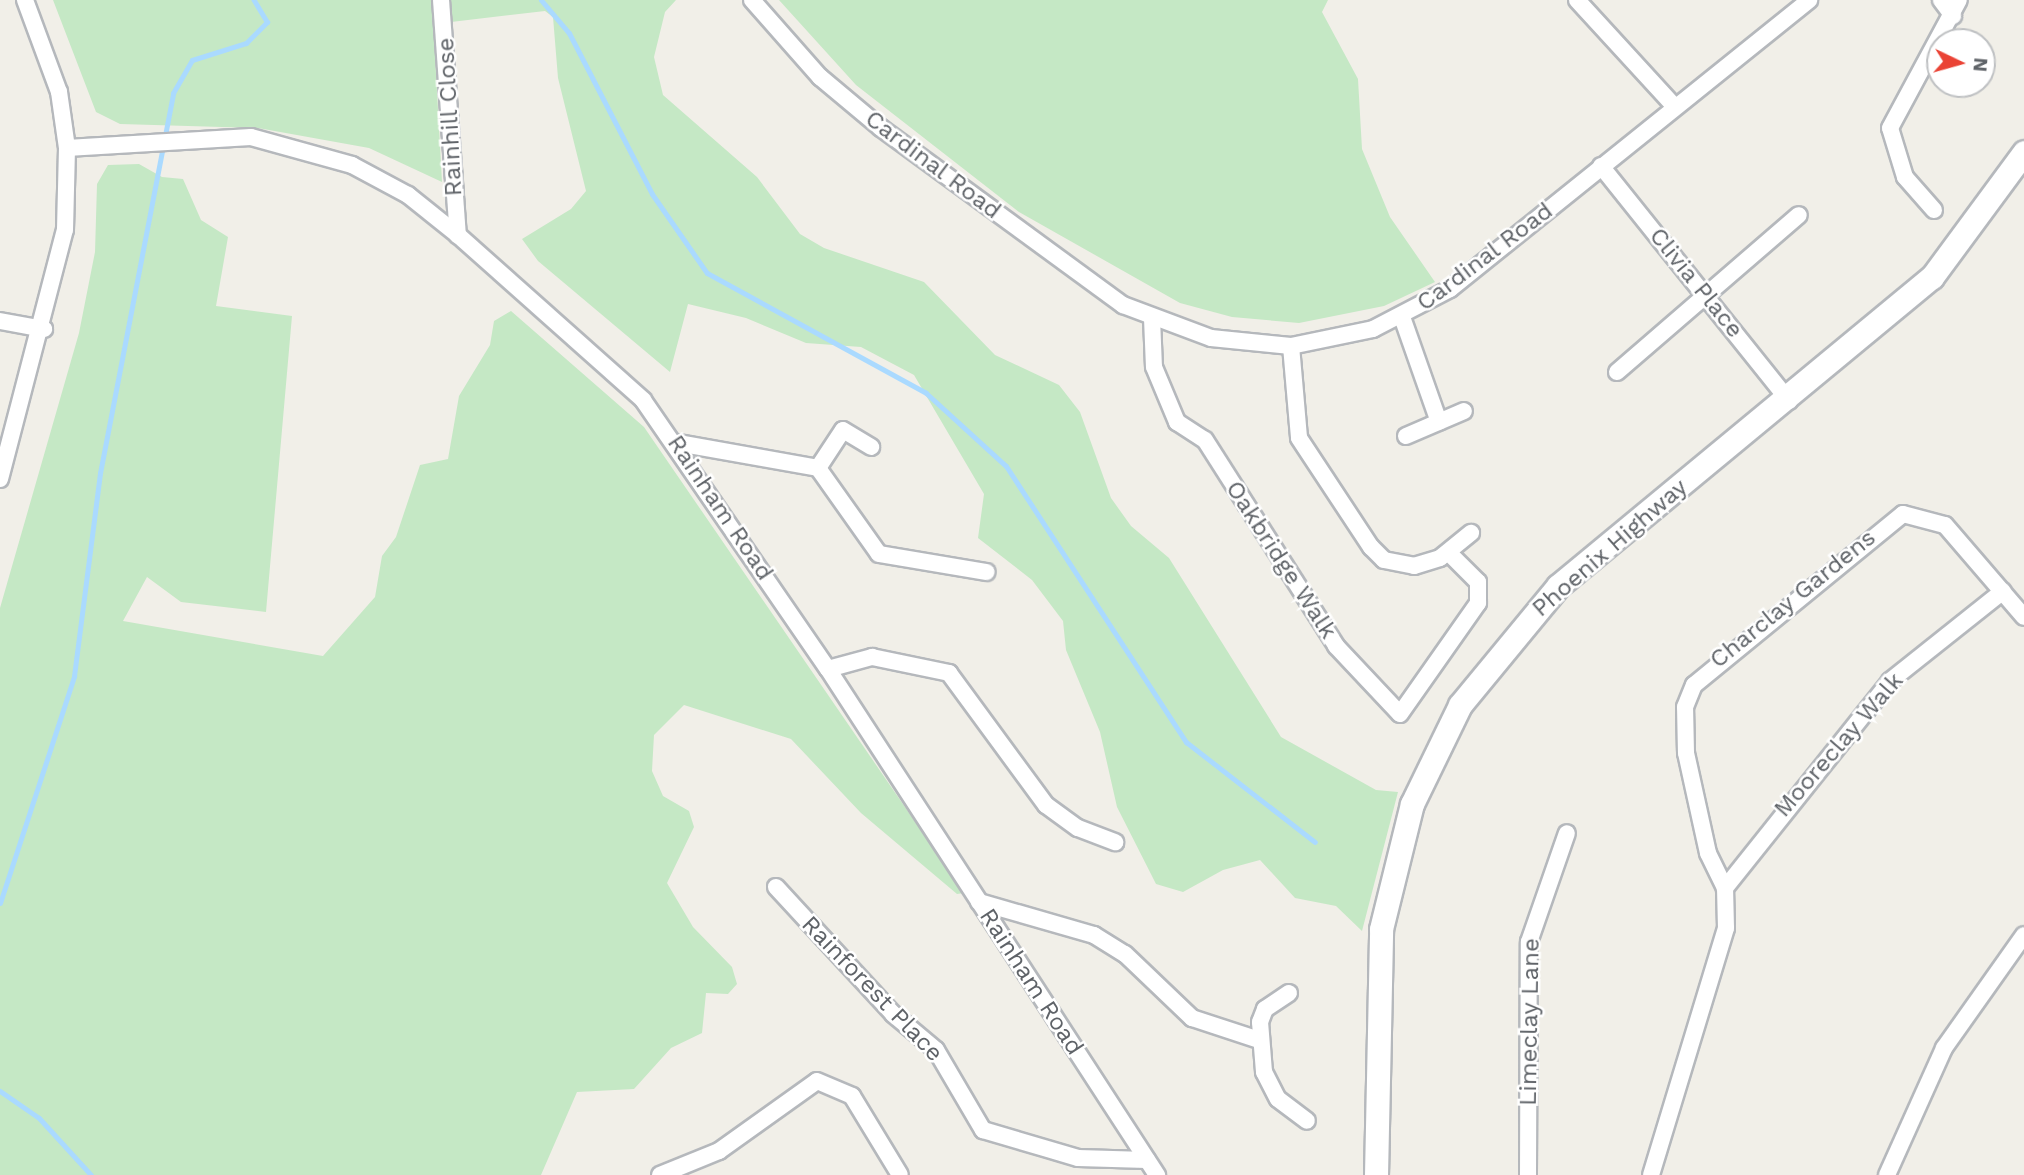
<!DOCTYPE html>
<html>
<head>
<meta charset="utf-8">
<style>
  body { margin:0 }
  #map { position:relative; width:2024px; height:1175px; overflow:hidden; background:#f1efe8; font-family:"Work Sans",sans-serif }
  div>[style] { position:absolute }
  .green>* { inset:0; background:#c5e8c5 }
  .stream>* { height:5px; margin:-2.5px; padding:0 2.5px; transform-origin:2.5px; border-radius:2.5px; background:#aadaff }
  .roads { filter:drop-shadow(2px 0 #b5b8bc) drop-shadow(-2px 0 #b5b8bc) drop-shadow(0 2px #b5b8bc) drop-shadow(0 -2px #b5b8bc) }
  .minor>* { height:16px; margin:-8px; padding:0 8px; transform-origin:8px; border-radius:8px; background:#fff }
  .secondary>* { height:23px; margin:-11.5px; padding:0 11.5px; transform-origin:11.5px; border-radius:11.5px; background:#fff }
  span { translate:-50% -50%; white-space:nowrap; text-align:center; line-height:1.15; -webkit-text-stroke:5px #fff; paint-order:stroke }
  .street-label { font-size:24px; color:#5f6368 }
  .north { position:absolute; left:1926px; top:28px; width:70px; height:70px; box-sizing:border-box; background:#fff; border:2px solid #bfc1c3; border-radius:50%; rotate:95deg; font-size:19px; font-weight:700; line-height:28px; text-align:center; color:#5f6368 }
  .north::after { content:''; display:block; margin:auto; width:24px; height:32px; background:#ea4335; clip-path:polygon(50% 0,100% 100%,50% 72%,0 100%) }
</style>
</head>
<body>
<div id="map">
  <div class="green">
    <i style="clip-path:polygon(53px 0,432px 0,442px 182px,369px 148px,258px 128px,120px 124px,96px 112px)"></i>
    <i style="clip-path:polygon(448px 0,676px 0,665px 12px,654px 57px,663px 95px,757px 177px,800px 234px,824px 248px,924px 282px,995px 355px,1059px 385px,1080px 412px,1111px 498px,1131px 526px,1169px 558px,1281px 737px,1376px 790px,1398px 792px,1362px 931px,1336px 906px,1295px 898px,1260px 860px,1223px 870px,1183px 892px,1156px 884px,1117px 807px,1100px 732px,1066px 650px,1063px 621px,1032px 580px,978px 538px,984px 494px,914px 375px,861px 347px,806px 343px,746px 318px,688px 304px,670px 372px,538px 261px,522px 239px,571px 209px,586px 191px,558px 78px,553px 17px,545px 11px,451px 22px)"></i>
    <i style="clip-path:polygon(779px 0,1328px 0,1322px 12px,1358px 79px,1362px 149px,1390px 217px,1435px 282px,1384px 306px,1299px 323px,1232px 317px,1180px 303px,1019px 212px,856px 85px)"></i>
    <i style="clip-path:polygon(139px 164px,162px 177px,183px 179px,201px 220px,228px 237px,216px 306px,292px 316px,266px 612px,181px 602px,147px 577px,123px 621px,323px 656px,375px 597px,382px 556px,396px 537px,420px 465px,448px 459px,459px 396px,490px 345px,494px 321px,511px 311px,644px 427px,964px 893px,957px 894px,861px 813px,791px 739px,684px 705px,654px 735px,652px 771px,663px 796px,689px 811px,694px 827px,667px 883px,693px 927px,732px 967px,737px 984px,728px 994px,706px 993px,702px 1033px,671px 1048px,634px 1089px,577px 1092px,541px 1175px,0 1175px,0 608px,79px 333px,95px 252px,97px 184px,108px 165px)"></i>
  </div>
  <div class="stream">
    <i style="left:541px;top:0;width:43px;rotate:49.7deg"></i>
    <i style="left:569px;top:33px;width:181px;rotate:62.7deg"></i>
    <i style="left:652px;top:194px;width:96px;rotate:55.2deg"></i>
    <i style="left:707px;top:273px;width:250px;rotate:28.7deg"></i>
    <i style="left:926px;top:393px;width:108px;rotate:42.4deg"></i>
    <i style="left:1006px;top:466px;width:330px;rotate:56.9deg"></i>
    <i style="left:1186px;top:742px;width:163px;rotate:37.8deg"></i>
    <i style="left:0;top:903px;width:239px;rotate:-71.9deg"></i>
    <i style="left:74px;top:676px;width:205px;rotate:-82.7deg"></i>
    <i style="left:100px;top:473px;width:387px;rotate:-79.1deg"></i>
    <i style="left:173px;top:93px;width:38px;rotate:-60deg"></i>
    <i style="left:192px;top:60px;width:57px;rotate:-17.5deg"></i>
    <i style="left:246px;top:43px;width:30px;rotate:-45deg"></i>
    <i style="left:267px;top:22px;width:26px;rotate:-121deg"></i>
    <i style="left:0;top:1091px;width:47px;rotate:34.7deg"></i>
    <i style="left:39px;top:1118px;width:77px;rotate:47.6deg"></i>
  </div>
  <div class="roads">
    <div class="minor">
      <i style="left:441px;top:0;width:236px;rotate:85.9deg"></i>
      <i style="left:752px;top:0;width:103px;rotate:48.6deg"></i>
      <i style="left:820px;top:77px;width:80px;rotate:39.9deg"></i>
      <i style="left:881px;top:128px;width:300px;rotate:36.2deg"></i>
      <i style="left:1123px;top:305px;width:94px;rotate:20.6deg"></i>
      <i style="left:1211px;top:338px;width:80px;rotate:5.7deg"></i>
      <i style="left:1291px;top:346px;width:84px;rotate:-11.7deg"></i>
      <i style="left:1373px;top:329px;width:87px;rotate:-27.5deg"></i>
      <i style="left:1450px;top:289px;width:461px;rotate:-38.8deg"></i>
      <i style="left:1577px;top:0;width:145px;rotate:47.5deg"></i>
      <i style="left:1941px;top:0;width:20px;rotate:53deg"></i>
      <i style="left:67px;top:148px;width:184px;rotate:-3.4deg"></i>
      <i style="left:251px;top:137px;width:105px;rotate:15.5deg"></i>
      <i style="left:352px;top:165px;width:64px;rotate:28.2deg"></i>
      <i style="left:408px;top:195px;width:64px;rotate:38.7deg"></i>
      <i style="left:458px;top:235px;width:248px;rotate:41.7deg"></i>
      <i style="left:643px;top:400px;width:326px;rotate:55.5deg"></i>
      <i style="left:828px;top:669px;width:604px;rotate:56.97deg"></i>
      <i style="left:1601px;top:166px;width:301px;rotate:51.3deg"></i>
      <i style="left:1934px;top:210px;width:44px;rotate:-131.3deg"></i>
      <i style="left:1905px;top:177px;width:51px;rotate:-107deg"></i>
      <i style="left:1890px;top:128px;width:145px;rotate:-61.7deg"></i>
      <i style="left:1402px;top:317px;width:111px;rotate:70.6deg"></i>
      <i style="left:1152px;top:318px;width:49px;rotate:87.7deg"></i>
      <i style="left:1154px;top:367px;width:60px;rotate:67.3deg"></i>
      <i style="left:1177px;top:422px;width:33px;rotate:33deg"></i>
      <i style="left:1205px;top:440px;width:244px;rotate:57.5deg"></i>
      <i style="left:1336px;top:646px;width:93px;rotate:46.7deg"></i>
      <i style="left:1400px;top:714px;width:136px;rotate:-54.9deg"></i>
      <i style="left:1478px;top:603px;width:21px;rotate:-90deg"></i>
      <i style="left:1478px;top:582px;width:42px;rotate:-135deg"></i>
      <i style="left:0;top:321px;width:45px;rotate:10.3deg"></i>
      <i style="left:1291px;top:346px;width:92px;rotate:85deg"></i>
      <i style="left:1299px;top:438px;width:131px;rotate:56.6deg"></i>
      <i style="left:1371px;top:547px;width:18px;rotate:45deg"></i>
      <i style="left:1384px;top:560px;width:31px;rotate:11deg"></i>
      <i style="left:1414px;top:566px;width:27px;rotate:-17deg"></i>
      <i style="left:1440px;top:558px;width:40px;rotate:-39deg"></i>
      <i style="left:1617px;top:372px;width:240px;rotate:-40.8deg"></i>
      <i style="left:1406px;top:436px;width:63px;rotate:-23.3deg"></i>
      <i style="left:678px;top:443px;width:142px;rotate:10.1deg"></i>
      <i style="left:818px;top:468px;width:105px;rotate:54.7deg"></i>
      <i style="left:879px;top:554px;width:109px;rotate:9.5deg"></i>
      <i style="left:818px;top:468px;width:45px;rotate:-56.7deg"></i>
      <i style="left:843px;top:430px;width:33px;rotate:31deg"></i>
      <i style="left:0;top:479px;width:257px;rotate:-75.4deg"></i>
      <i style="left:65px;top:230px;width:82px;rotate:-88.6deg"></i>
      <i style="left:67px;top:148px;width:57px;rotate:-98.1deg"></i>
      <i style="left:59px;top:92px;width:98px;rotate:-110.3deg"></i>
      <i style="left:828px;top:669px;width:46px;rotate:-15.3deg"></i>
      <i style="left:872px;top:657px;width:79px;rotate:11.7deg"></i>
      <i style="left:949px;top:673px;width:164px;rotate:53.7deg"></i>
      <i style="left:1046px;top:805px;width:39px;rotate:36deg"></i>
      <i style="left:1078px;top:828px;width:40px;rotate:21deg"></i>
      <i style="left:776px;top:887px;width:173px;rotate:47.3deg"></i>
      <i style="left:893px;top:1014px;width:56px;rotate:39.9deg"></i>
      <i style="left:936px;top:1050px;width:93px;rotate:59.6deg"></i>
      <i style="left:983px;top:1130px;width:99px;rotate:16.4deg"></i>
      <i style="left:1078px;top:1158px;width:69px;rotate:1.7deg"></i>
      <i style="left:1725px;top:888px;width:265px;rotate:-51.4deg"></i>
      <i style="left:1890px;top:681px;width:144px;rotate:-38.5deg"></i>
      <i style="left:979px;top:902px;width:120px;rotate:16deg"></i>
      <i style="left:1094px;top:935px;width:36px;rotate:32deg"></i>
      <i style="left:1125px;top:954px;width:93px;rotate:43.7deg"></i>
      <i style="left:1192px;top:1018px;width:71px;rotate:18.2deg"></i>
      <i style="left:1289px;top:993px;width:29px;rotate:146deg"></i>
      <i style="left:1265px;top:1009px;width:14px;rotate:111deg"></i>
      <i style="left:1260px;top:1022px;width:50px;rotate:85.4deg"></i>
      <i style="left:1264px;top:1072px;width:30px;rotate:63deg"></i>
      <i style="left:1278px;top:1099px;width:36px;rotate:37deg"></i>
      <i style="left:660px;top:1175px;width:64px;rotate:-22.1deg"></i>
      <i style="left:719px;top:1151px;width:120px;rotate:-35.5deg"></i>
      <i style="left:817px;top:1081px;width:38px;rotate:23deg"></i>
      <i style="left:852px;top:1096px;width:92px;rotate:58.7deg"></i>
      <i style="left:1528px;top:1175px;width:233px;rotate:-89.8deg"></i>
      <i style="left:1529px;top:942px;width:115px;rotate:-70.8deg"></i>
      <i style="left:1651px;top:1175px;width:258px;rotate:-73.1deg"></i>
      <i style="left:1726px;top:928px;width:40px;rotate:-91.4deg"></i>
      <i style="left:1725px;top:888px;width:39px;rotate:-116deg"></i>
      <i style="left:1708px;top:853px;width:102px;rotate:-102.4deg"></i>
      <i style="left:1686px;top:753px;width:46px;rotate:-91.2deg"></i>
      <i style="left:1685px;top:707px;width:24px;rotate:-68deg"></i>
      <i style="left:1694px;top:685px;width:270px;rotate:-39.3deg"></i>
      <i style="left:1903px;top:514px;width:43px;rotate:14.7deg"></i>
      <i style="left:1945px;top:525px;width:121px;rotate:49.3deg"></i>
      <i style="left:1887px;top:1175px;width:139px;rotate:-65.8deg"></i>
      <i style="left:1944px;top:1048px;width:138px;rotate:-54.7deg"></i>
    </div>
    <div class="secondary">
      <i style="left:1376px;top:1175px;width:246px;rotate:-88.8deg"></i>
      <i style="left:1381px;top:929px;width:129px;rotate:-76.1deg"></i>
      <i style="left:1412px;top:804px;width:110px;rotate:-64.1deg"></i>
      <i style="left:1460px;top:705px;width:154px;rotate:-50.5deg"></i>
      <i style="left:1558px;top:586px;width:485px;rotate:-39.6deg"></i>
      <i style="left:1932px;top:277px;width:155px;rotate:-53.6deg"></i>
    </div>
  </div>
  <div class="street-label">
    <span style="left:450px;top:117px;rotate:-93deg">Rainhill Close</span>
    <span style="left:933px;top:165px;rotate:37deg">Cardinal Road</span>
    <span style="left:1485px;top:257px;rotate:-37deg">Cardinal Road</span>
    <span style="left:1696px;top:283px;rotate:51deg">Clivia Place</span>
    <span style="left:720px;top:508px;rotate:56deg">Rainham Road</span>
    <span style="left:1610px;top:548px;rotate:-41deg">Phoenix Highway</span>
    <span style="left:1281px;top:560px;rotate:57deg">Oakbridge Walk</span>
    <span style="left:1793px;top:599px;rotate:-39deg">Charclay Gardens</span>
    <span style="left:1839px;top:745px;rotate:-49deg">Mooreclay Walk</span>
    <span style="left:1031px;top:982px;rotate:57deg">Rainham Road</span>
    <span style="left:872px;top:989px;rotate:46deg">Rainforest Place</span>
    <span style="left:1530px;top:1022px;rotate:-89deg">Limeclay Lane</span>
  </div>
  <div class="north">N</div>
</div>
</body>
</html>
